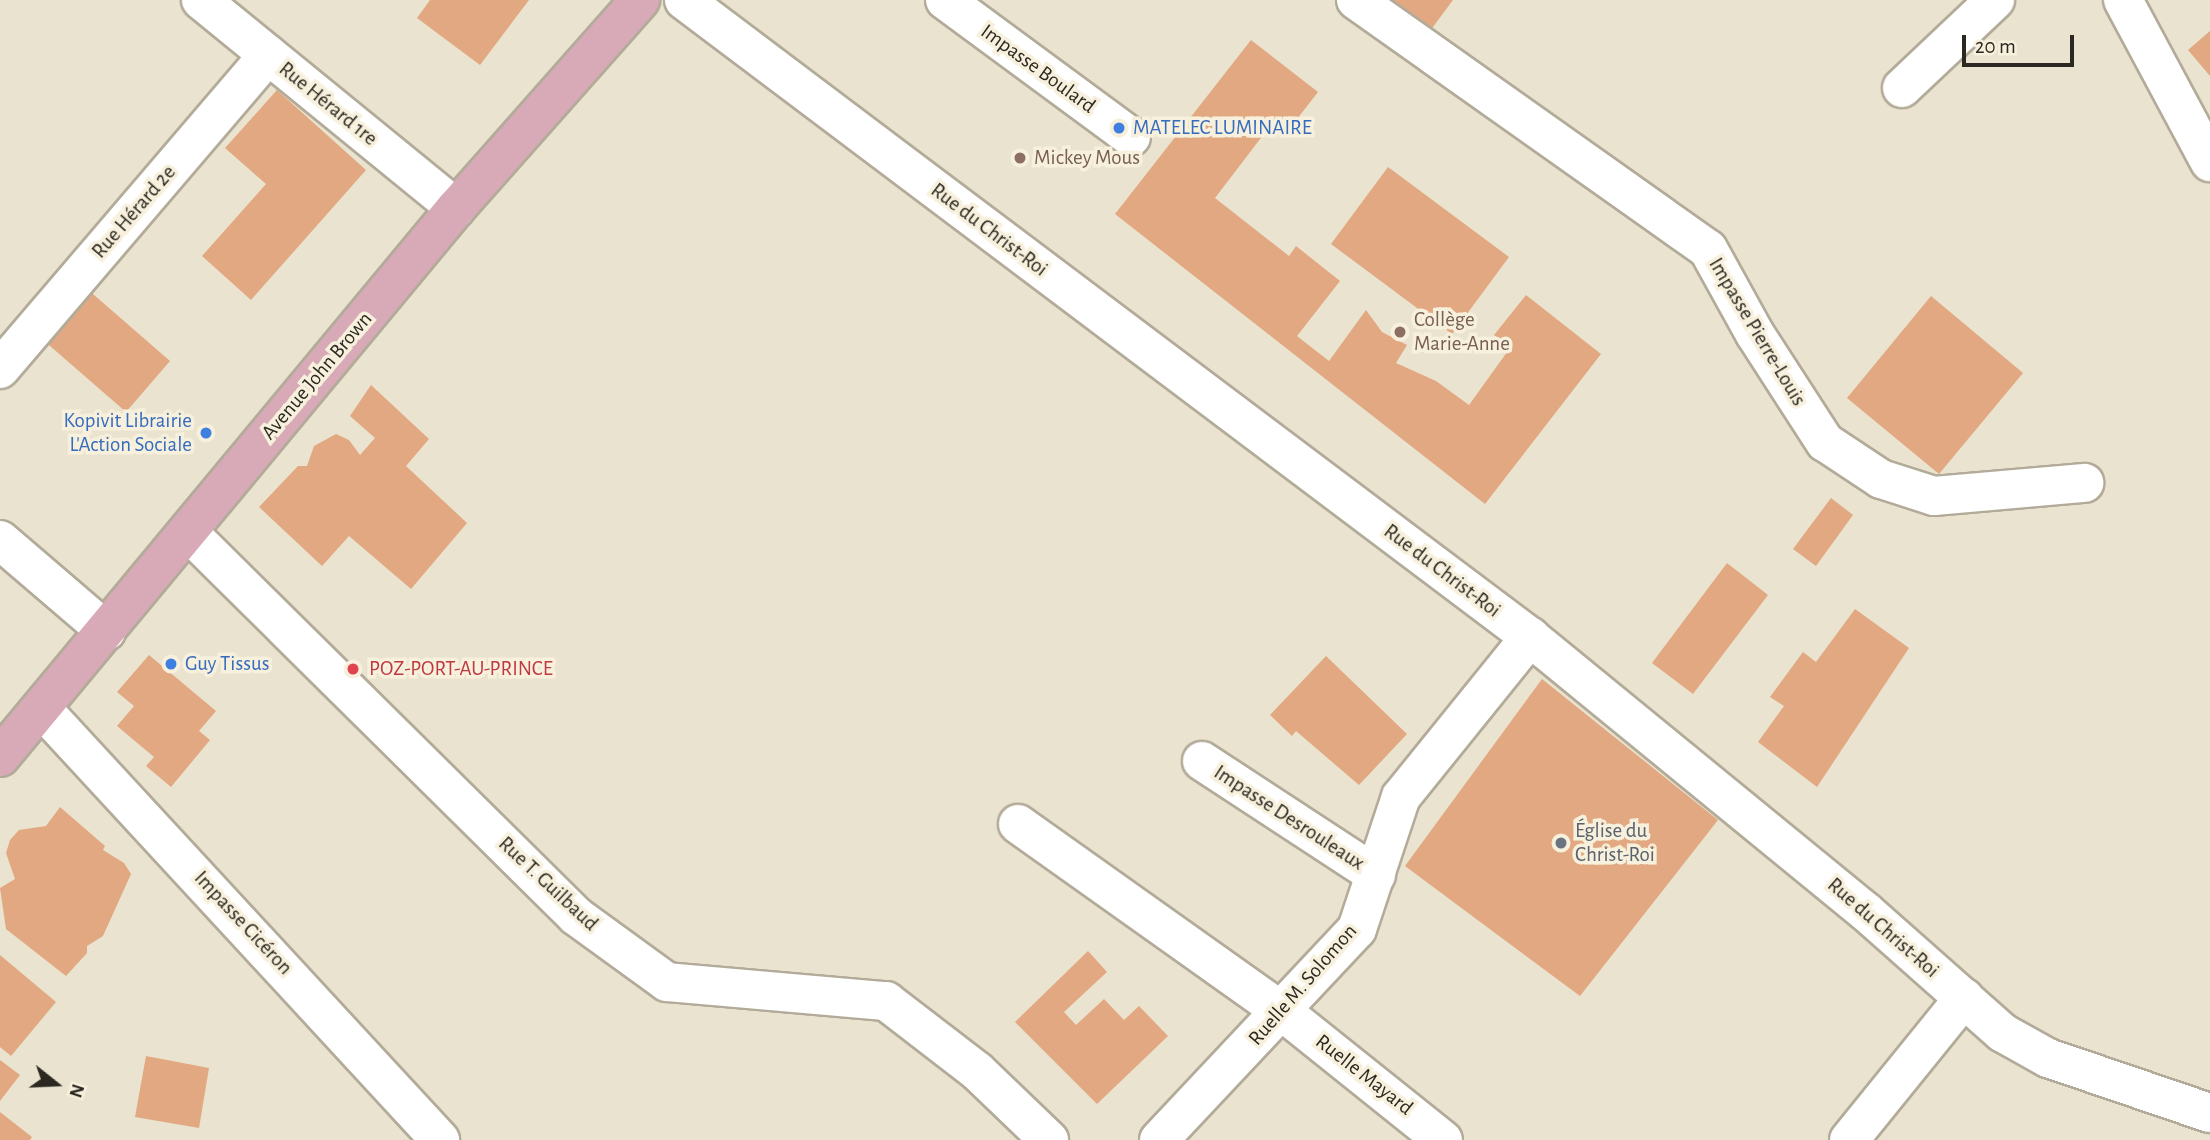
<!DOCTYPE html>
<html>
<head>
<meta charset="utf-8">
<style>
  body { margin:0 }
  #map { position:relative; width:2210px; height:1140px; overflow:hidden; background:#eae3cf; font-family:"Alegreya Sans",sans-serif }
  div>[style] { position:absolute }
  .building>* { inset:0; background:#e1a881 }
  .roads { filter:drop-shadow(2px 0 #b3ab99) drop-shadow(-2px 0 #b3ab99) drop-shadow(0 2px #b3ab99) drop-shadow(0 -2px #b3ab99) }
  .minor>* { height:38px; margin:-19px; padding:0 19px; transform-origin:19px; border-radius:19px; background:#fff }
  .major>* { height:38px; margin:-19px; padding:0 19px; transform-origin:19px; border-radius:19px; background:#d8aab8 }
  .dots>* { width:19px; height:19px; translate:-50% -50%; box-sizing:border-box; border:4px solid #f7f0dc; border-radius:50% }
  span { translate:-50% -50%; white-space:nowrap; text-align:center; line-height:1.15; -webkit-text-stroke:7px #f7f0dc; paint-order:stroke }
  .street-label { font-size:21px; color:#2b2821 }
  .shop-label { font-size:21px; color:#366cbe }
  .left { translate:0 -50%; text-align:left }
  .right { translate:-100% -50%; text-align:right }
  .education-label { font-size:21px; color:#785e54 }
  .health-label { font-size:21px; color:#be3a42 }
  .worship-label { font-size:21px; color:#5b616d }
  .north { position:absolute; left:21px; top:1049px; width:70px; height:70px; -webkit-text-stroke:5px #f7f0dc; paint-order:stroke; rotate:108deg; font-size:19px; font-weight:700; line-height:28px; text-align:center; color:#2b2821 }
  .north::after { content:''; display:block; margin:auto; width:24px; height:32px; background:#2b2821; clip-path:polygon(50% 0,100% 100%,50% 72%,0 100%) }
  .scale { position:absolute; left:1962px; top:35px; width:112px; height:32px; box-sizing:border-box; border:4px solid #2b2821; border-top:0; padding-left:9px; font-size:21px; line-height:24px; white-space:nowrap; color:#2b2821; -webkit-text-stroke:5px #f7f0dc; paint-order:stroke }
</style>
</head>
<body>
<div id="map">
  <div class="building">
    <i style="clip-path:polygon(430px 0,529px 0,480px 65px,417px 18px)"></i>
    <i style="clip-path:polygon(1380px 0,1453px 0,1427px 35px)"></i>
    <i style="clip-path:polygon(2210px 31px,2210px 76px,2188px 50px)"></i>
    <i style="clip-path:polygon(1251px 40px,1318px 92px,1283px 137px,1270px 126px,1215px 198px,1289px 256px,1296px 246px,1340px 281px,1297px 336px,1329px 361px,1366px 310px,1382px 332px,1407px 345px,1396px 363px,1436px 381px,1469px 405px,1510px 348px,1494px 335px,1526px 295px,1601px 354px,1485px 504px,1115px 214px)"></i>
    <i style="clip-path:polygon(277px 90px,366px 170px,251px 300px,202px 256px,266px 184px,225px 148px)"></i>
    <i style="clip-path:polygon(1388px 167px,1509px 257px,1452px 334px,1331px 244px)"></i>
    <i style="clip-path:polygon(86px 288px,170px 361px,126px 412px,42px 339px)"></i>
    <i style="clip-path:polygon(1931px 296px,2023px 373px,1939px 474px,1847px 398px)"></i>
    <i style="clip-path:polygon(371px 385px,429px 439px,406px 466px,467px 523px,411px 589px,349px 536px,322px 566px,259px 507px,298px 466px,307px 466px,314px 446px,336px 434px,349px 440px,360px 455px,375px 438px,350px 416px)"></i>
    <i style="clip-path:polygon(1831px 498px,1853px 515px,1816px 566px,1793px 549px)"></i>
    <i style="clip-path:polygon(1727px 563px,1768px 595px,1693px 694px,1652px 663px)"></i>
    <i style="clip-path:polygon(1855px 609px,1909px 648px,1817px 787px,1758px 742px,1784px 706px,1770px 697px,1803px 652px,1816px 662px)"></i>
    <i style="clip-path:polygon(149px 655px,216px 711px,199px 731px,210px 740px,171px 787px,146px 766px,154px 757px,117px 726px,134px 706px,117px 692px)"></i>
    <i style="clip-path:polygon(1326px 656px,1407px 734px,1359px 785px,1296px 731px,1292px 736px,1270px 715px)"></i>
    <i style="clip-path:polygon(1542px 679px,1718px 820px,1580px 996px,1405px 866px)"></i>
    <i style="clip-path:polygon(60px 807px,105px 846px,103px 850px,124px 863px,131px 874px,103px 936px,87px 946px,87px 953px,66px 976px,6px 929px,0 888px,15px 879px,6px 853px,10px 840px,19px 830px,46px 826px)"></i>
    <i style="clip-path:polygon(1088px 951px,1107px 972px,1064px 1012px,1076px 1025px,1104px 999px,1124px 1020px,1139px 1006px,1168px 1036px,1097px 1104px,1015px 1022px)"></i>
    <i style="clip-path:polygon(0 955px,56px 1002px,11px 1056px,0 1047px)"></i>
    <i style="clip-path:polygon(146px 1056px,209px 1068px,199px 1128px,135px 1117px)"></i>
    <i style="clip-path:polygon(0 1060px,20px 1075px,0 1101px)"></i>
    <i style="clip-path:polygon(0 1112px,32px 1137px,30px 1140px,0 1140px)"></i>
  </div>
  <div class="roads">
    <div class="minor">
      <i style="left:201px;top:0;width:329px;rotate:39.2deg"></i>
      <i style="left:684px;top:0;width:1059px;rotate:36.98deg"></i>
      <i style="left:1530px;top:637px;width:433px;rotate:39.3deg"></i>
      <i style="left:1865px;top:911px;width:184px;rotate:41.5deg"></i>
      <i style="left:2003px;top:1033px;width:51px;rotate:29.1deg"></i>
      <i style="left:2048px;top:1058px;width:171px;rotate:18.8deg"></i>
      <i style="left:945px;top:0;width:231px;rotate:36.4deg"></i>
      <i style="left:1356px;top:0;width:431px;rotate:35.3deg"></i>
      <i style="left:1708px;top:249px;width:97px;rotate:61.1deg"></i>
      <i style="left:1755px;top:334px;width:129px;rotate:57.1deg"></i>
      <i style="left:1825px;top:442px;width:67px;rotate:33.5deg"></i>
      <i style="left:1881px;top:479px;width:56px;rotate:17.8deg"></i>
      <i style="left:1934px;top:496px;width:151px;rotate:-5deg"></i>
      <i style="left:2123px;top:0;width:184px;rotate:61.8deg"></i>
      <i style="left:1902px;top:88px;width:128px;rotate:-43.4deg"></i>
      <i style="left:0;top:369px;width:413px;rotate:-49.5deg"></i>
      <i style="left:188px;top:532px;width:546px;rotate:44.7deg"></i>
      <i style="left:576px;top:916px;width:112px;rotate:36deg"></i>
      <i style="left:667px;top:982px;width:220px;rotate:5deg"></i>
      <i style="left:886px;top:1001px;width:115px;rotate:37.6deg"></i>
      <i style="left:977px;top:1071px;width:100px;rotate:43.8deg"></i>
      <i style="left:0;top:540px;width:140px;rotate:40.6deg"></i>
      <i style="left:42px;top:709px;width:587px;rotate:47.28deg"></i>
      <i style="left:1202px;top:761px;width:208px;rotate:33.2deg"></i>
      <i style="left:1018px;top:824px;width:325px;rotate:35.4deg"></i>
      <i style="left:1283px;top:1012px;width:205px;rotate:38.7deg"></i>
      <i style="left:1159px;top:1140px;width:289px;rotate:-46.8deg"></i>
      <i style="left:1357px;top:929px;width:139px;rotate:-71.6deg"></i>
      <i style="left:1401px;top:797px;width:206px;rotate:-51.1deg"></i>
      <i style="left:1849px;top:1140px;width:183px;rotate:-51deg"></i>
    </div>
    <div class="major">
      <i style="left:0;top:757px;width:714px;rotate:-50.29deg"></i>
      <i style="left:456px;top:208px;width:278px;rotate:-48.5deg"></i>
    </div>
  </div>
  <div class="dots">
    <i style="left:1119px;top:128px;background:#3f7fe0"></i>
    <i style="left:1020px;top:158px;background:#8d6e63"></i>
    <i style="left:1400px;top:332px;background:#8d6e63"></i>
    <i style="left:206px;top:433px;background:#3f7fe0"></i>
    <i style="left:171px;top:664px;background:#3f7fe0"></i>
    <i style="left:353px;top:669px;background:#e0444e"></i>
    <i style="left:1561px;top:843px;background:#6b7280"></i>
  </div>
  <div class="street-label">
    <span style="left:1038px;top:69px;rotate:36deg">Impasse Boulard</span>
    <span style="left:328px;top:104px;rotate:39deg">Rue Hérard 1re</span>
    <span style="left:134px;top:212px;rotate:-49deg">Rue Hérard 2e</span>
    <span style="left:989px;top:230px;rotate:37deg">Rue du Christ-Roi</span>
    <span style="left:1757px;top:332px;rotate:59deg">Impasse Pierre-Louis</span>
    <span style="left:317px;top:376px;rotate:-50deg">Avenue John Brown</span>
    <span style="left:1442px;top:571px;rotate:37deg">Rue du Christ-Roi</span>
    <span style="left:1289px;top:818px;rotate:33deg">Impasse Desrouleaux</span>
    <span style="left:548px;top:884px;rotate:43deg">Rue T. Guilbaud</span>
    <span style="left:243px;top:923px;rotate:47deg">Impasse Cicéron</span>
    <span style="left:1883px;top:928px;rotate:41deg">Rue du Christ-Roi</span>
    <span style="left:1303px;top:985px;rotate:-49deg">Ruelle M. Solomon</span>
    <span style="left:1364px;top:1075px;rotate:38deg">Ruelle Mayard</span>
  </div>
  <div class="shop-label">
    <span class="left" style="left:1133px;top:128px">MATELEC LUMINAIRE</span>
    <span class="right" style="left:192px;top:433px">Kopivit Librairie<br>L'Action Sociale</span>
    <span class="left" style="left:185px;top:664px">Guy Tissus</span>
  </div>
  <div class="education-label">
    <span class="left" style="left:1034px;top:158px">Mickey Mous</span>
    <span class="left" style="left:1414px;top:332px">Collège<br>Marie-Anne</span>
  </div>
  <div class="health-label">
    <span class="left" style="left:369px;top:669px">POZ-PORT-AU-PRINCE</span>
  </div>
  <div class="worship-label">
    <span class="left" style="left:1575px;top:843px">Église du<br>Christ-Roi</span>
  </div>
  <div class="north">N</div>
  <div class="scale">20 m</div>
</div>
</body>
</html>
